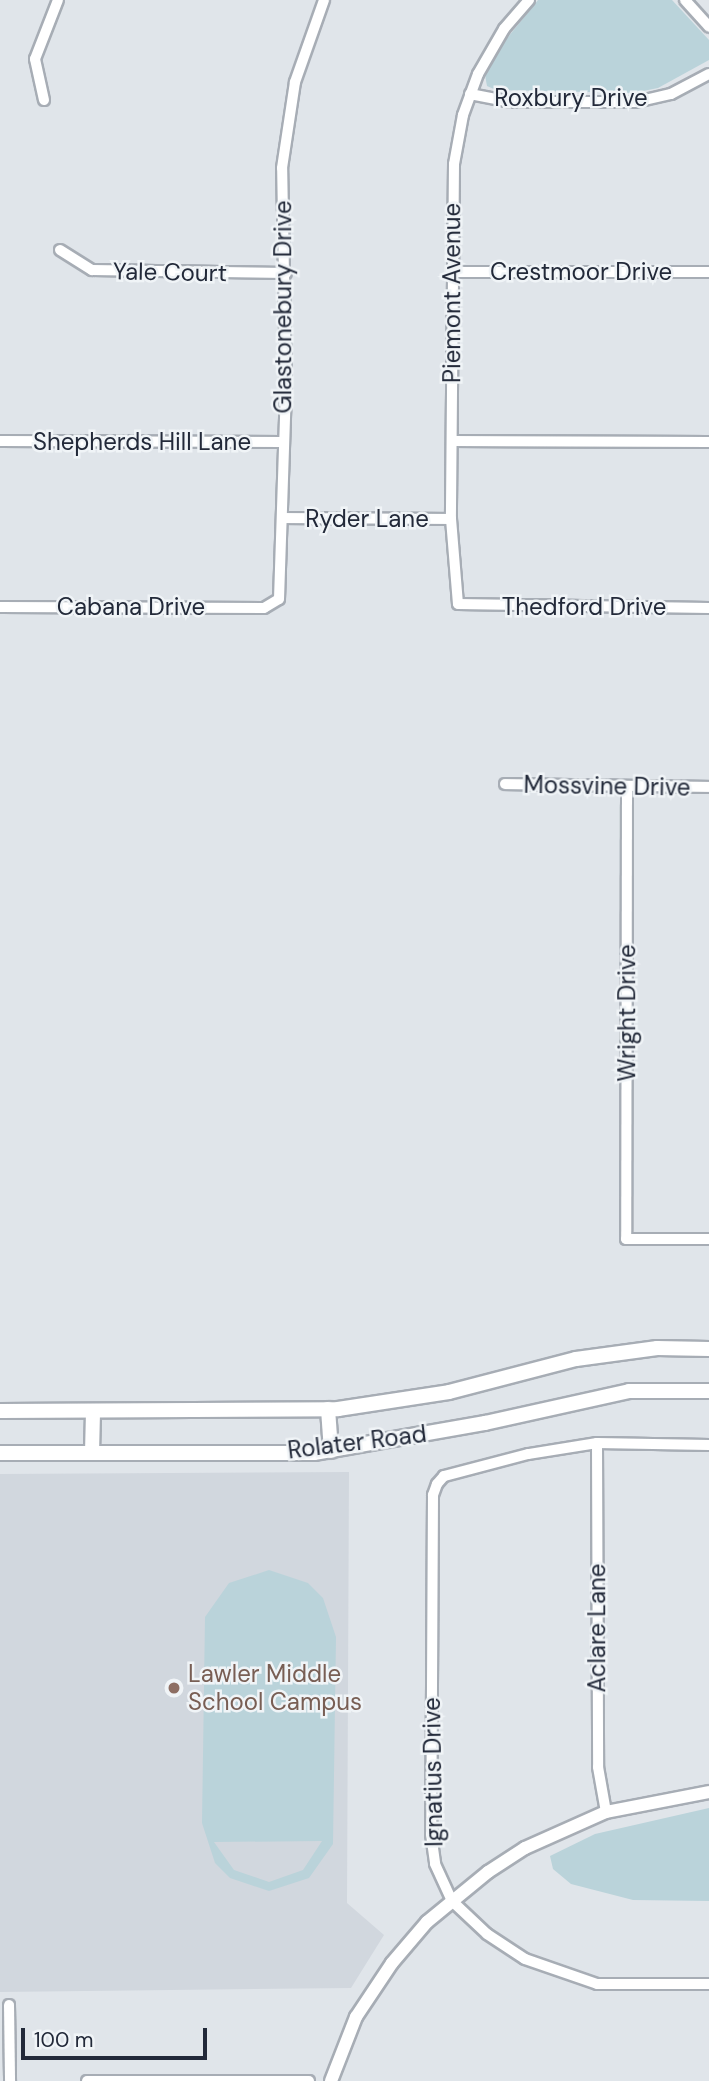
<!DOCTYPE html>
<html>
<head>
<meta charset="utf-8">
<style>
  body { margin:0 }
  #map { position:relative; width:709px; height:2081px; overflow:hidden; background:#e0e5ea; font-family:"DM Sans",sans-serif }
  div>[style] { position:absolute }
  .built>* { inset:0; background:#d1d7de }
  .green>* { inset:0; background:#bad3da }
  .roads { filter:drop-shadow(2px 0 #a7adb5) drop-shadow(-2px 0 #a7adb5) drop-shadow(0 2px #a7adb5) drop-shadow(0 -2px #a7adb5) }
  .minor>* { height:10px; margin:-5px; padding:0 5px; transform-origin:5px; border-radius:5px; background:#fff }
  .tertiary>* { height:12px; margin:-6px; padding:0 6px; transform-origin:6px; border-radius:6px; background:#fff }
  .secondary>* { height:14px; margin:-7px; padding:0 7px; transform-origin:7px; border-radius:7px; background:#fff }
  .dots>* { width:19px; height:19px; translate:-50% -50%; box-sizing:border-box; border:4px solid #f0f4f7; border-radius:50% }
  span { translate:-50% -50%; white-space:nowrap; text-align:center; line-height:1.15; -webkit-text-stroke:5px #f0f4f7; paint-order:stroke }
  .street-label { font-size:24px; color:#222939 }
  .education-label { font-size:24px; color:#785e54 }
  .left { translate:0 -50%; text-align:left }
  .scale { position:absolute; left:21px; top:2028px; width:186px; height:32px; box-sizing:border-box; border:4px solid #222939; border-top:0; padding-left:9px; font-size:21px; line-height:24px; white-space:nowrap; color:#222939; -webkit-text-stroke:5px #f0f4f7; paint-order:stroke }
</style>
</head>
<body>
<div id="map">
  <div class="built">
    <i style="clip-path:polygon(349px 1472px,347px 1903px,384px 1935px,351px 1988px,0 1992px,0 1474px)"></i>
  </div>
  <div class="green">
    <i style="clip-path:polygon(538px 0,672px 0,709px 40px,709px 60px,658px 88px,633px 93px,496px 90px,487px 86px,485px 75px,499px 48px)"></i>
    <i style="clip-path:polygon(evenodd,269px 1570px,308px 1583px,323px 1598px,336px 1637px,333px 1844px,309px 1878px,269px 1891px,230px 1878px,215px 1863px,202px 1823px,205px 1617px,229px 1583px,269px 1570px,322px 1841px,303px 1870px,269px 1882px,234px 1870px,214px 1842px,322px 1841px)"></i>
    <i style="clip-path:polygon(709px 1808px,709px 1901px,633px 1900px,571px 1884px,553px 1869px,550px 1856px,595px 1834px)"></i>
  </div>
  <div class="roads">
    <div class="minor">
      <i style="left:529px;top:0;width:38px;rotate:131deg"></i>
      <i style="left:504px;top:29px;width:52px;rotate:120deg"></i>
      <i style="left:478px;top:74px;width:44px;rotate:110.1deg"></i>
      <i style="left:463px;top:115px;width:50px;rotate:100.4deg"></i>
      <i style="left:454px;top:164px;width:355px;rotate:90.5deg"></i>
      <i style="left:451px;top:519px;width:85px;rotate:85.3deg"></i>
      <i style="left:458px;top:604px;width:251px;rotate:0.9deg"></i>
      <i style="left:685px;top:0;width:36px;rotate:48deg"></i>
      <i style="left:470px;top:94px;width:42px;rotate:11deg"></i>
      <i style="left:511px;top:102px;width:125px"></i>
      <i style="left:636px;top:102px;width:36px;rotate:-13deg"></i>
      <i style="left:671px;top:94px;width:43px;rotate:-27.8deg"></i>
      <i style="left:44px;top:100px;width:42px;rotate:-102.4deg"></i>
      <i style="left:35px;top:59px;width:63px;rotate:-68.7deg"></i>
      <i style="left:60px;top:250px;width:38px;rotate:32deg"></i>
      <i style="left:92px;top:270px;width:194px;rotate:0.9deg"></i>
      <i style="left:452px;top:272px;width:257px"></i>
      <i style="left:0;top:441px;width:283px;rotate:0.2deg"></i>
      <i style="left:452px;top:441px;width:257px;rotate:0.2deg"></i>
      <i style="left:283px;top:518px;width:168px;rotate:0.3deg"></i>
      <i style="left:0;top:607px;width:264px;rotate:0.2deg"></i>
      <i style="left:264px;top:608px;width:17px;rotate:-31deg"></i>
      <i style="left:279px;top:599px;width:210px;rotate:-88.1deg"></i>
      <i style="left:286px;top:389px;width:221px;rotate:-91deg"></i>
      <i style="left:282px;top:168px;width:87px;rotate:-81.4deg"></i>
      <i style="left:295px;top:82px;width:87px;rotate:-70.5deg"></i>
      <i style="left:505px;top:784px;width:204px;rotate:0.8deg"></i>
      <i style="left:627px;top:787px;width:452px;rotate:90.1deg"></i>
      <i style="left:626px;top:1239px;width:83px"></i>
      <i style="left:597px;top:1443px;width:324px;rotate:89.8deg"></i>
      <i style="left:598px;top:1767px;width:46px;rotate:79.9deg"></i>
      <i style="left:709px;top:1445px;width:112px;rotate:-179deg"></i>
      <i style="left:597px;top:1443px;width:70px;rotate:170.9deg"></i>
      <i style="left:528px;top:1454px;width:87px;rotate:165.3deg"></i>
      <i style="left:444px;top:1476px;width:11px;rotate:131deg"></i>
      <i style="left:437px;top:1484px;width:12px;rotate:110deg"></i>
      <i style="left:433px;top:1495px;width:339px;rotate:90.3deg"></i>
      <i style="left:431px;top:1834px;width:30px;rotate:82deg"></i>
      <i style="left:435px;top:1864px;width:41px;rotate:65.3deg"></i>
      <i style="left:452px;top:1901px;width:48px;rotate:43.3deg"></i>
      <i style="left:487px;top:1934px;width:45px;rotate:33.3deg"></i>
      <i style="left:525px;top:1959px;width:76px;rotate:19.1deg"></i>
      <i style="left:597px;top:1984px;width:112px"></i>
      <i style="left:9px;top:2005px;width:76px;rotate:89.2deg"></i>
      <i style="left:87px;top:2081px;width:222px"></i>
    </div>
    <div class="tertiary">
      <i style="left:331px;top:2081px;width:69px;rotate:-68.7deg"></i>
      <i style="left:356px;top:2017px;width:65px;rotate:-56.3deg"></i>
      <i style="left:392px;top:1963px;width:54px;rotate:-49.5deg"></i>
      <i style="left:427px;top:1922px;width:79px;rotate:-39.3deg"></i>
      <i style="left:488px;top:1872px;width:44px;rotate:-33deg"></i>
      <i style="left:525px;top:1848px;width:89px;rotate:-24deg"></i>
      <i style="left:606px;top:1812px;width:105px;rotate:-11deg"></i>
    </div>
    <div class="secondary">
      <i style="left:328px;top:1409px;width:42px;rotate:85.9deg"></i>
      <i style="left:0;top:1411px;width:338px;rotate:-0.3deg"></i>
      <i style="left:338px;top:1409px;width:112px;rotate:-8.7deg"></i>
      <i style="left:449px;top:1392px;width:131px;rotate:-14.6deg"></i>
      <i style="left:576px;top:1359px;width:82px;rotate:-7.7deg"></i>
      <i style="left:657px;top:1348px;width:52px;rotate:1.1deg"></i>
      <i style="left:0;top:1453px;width:314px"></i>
      <i style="left:314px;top:1453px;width:174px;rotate:-10deg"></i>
      <i style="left:485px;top:1423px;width:148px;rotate:-12.5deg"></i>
      <i style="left:629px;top:1391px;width:80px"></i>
      <i style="left:92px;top:1453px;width:42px;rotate:-88.6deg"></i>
    </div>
  </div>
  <div class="dots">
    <i style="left:174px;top:1688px;background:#8d6e63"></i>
  </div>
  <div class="street-label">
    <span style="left:571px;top:98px">Roxbury Drive</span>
    <span style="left:170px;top:272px;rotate:1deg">Yale Court</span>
    <span style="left:581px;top:272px">Crestmoor Drive</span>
    <span style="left:452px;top:293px;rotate:-90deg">Piemont Avenue</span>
    <span style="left:283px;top:307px;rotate:-90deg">Glastonebury Drive</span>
    <span style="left:142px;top:442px">Shepherds Hill Lane</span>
    <span style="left:367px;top:519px">Ryder Lane</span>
    <span style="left:131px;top:607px">Cabana Drive</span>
    <span style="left:584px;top:607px">Thedford Drive</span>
    <span style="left:607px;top:786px;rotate:1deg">Mossvine Drive</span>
    <span style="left:627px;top:1013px;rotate:-90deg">Wright Drive</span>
    <span style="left:357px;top:1442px;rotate:-7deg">Rolater Road</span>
    <span style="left:597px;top:1628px;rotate:-90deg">Aclare Lane</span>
    <span style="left:433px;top:1772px;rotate:-91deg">Ignatius Drive</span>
  </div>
  <div class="education-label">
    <span class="left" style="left:188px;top:1688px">Lawler Middle<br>School Campus</span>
  </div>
  <div class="scale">100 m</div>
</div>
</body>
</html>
